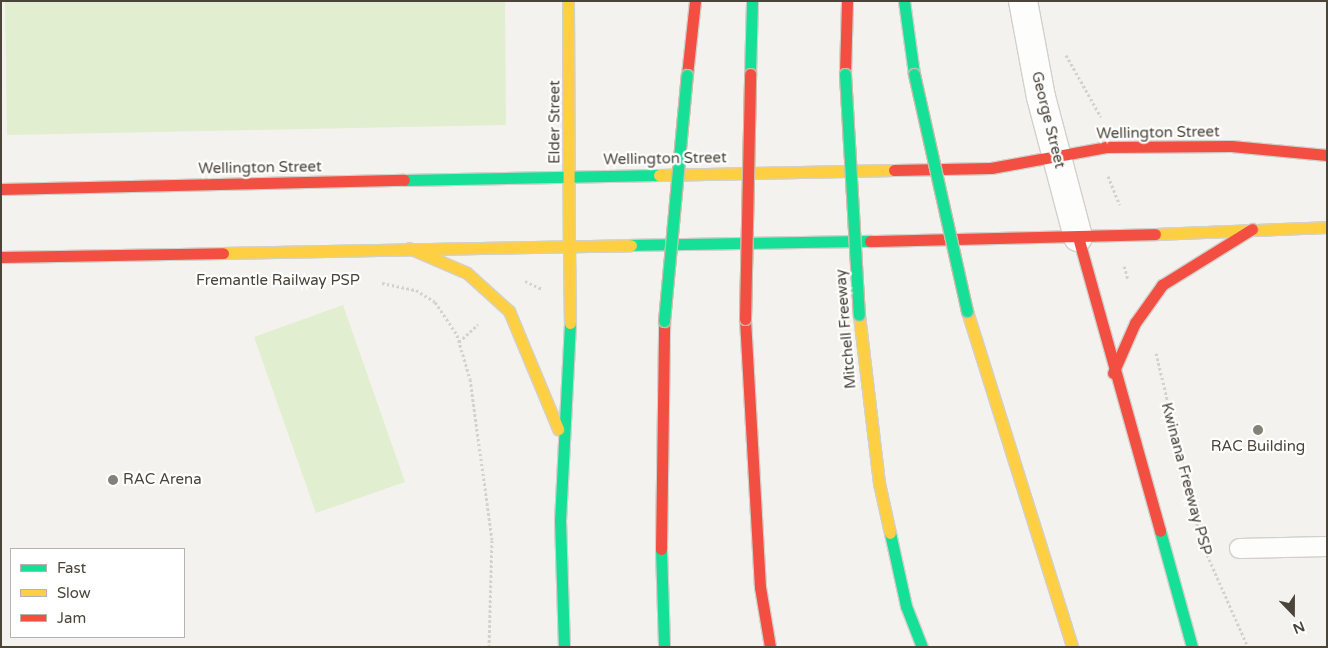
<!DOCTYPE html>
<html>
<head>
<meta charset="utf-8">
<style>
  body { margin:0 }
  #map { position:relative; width:1328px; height:648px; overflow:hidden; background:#f4f2ee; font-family:"Varela Round",sans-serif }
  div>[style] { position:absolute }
  .green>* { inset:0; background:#e1eecf }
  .path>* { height:3px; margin-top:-1.5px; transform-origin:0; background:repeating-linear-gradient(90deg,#d3d2cc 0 2.5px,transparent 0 5px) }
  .roads { filter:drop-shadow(1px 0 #d2d0cb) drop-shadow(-1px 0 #d2d0cb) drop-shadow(0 1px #d2d0cb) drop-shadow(0 -1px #d2d0cb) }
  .lane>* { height:19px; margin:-9.5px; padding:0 9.5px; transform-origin:9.5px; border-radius:9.5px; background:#fdfdfc }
  .street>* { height:28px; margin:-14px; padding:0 14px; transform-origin:14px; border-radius:14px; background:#fdfdfc }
  .fast>* { height:11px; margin:-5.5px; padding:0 5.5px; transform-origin:5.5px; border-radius:5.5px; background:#16e098 }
  .slow>* { height:11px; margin:-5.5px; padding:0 5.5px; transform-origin:5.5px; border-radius:5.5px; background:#ffcf43 }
  .jam>* { height:11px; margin:-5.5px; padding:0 5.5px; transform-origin:5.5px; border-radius:5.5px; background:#f24e42 }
  .bridges { filter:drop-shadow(1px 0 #ccbfa9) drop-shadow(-1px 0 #ccbfa9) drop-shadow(0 1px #ccbfa9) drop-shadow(0 -1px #ccbfa9) }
  .fast-bridge>* { height:11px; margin:-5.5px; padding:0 5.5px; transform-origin:5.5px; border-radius:5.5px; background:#16e098 }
  .jam-bridge>* { height:11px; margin:-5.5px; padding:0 5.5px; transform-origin:5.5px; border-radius:5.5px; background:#f24e42 }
  .dots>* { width:14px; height:14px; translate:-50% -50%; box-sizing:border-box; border:2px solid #fff; border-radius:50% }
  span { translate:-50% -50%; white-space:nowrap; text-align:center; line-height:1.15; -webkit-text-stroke:4.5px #fff; paint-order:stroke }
  .street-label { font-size:15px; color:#4b4439 }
  .poi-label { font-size:15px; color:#4b4439 }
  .left { translate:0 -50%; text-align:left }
  .frame { position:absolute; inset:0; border:2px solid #4b4439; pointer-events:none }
  .legend { position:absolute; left:10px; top:548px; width:175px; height:90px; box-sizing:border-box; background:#fff; border:1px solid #b7b4b0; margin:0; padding:6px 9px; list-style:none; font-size:15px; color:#4b4439 }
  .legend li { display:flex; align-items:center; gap:10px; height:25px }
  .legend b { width:25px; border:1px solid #b7b4b0 }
  .north { position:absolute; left:1268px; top:588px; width:50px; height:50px; -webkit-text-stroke:4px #fff; paint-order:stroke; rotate:158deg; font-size:14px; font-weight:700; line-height:20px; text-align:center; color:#4b4439 }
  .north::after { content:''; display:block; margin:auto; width:18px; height:22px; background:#4b4439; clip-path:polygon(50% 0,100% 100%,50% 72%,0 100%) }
</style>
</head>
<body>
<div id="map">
  <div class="green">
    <i style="clip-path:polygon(5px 1px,505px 1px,506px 125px,7px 135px)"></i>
    <i style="clip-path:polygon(343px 305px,405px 482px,316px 513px,254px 337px)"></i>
  </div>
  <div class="path">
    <i style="left:1066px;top:55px;width:71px;rotate:60.6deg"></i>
    <i style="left:1108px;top:176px;width:31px;rotate:68deg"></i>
    <i style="left:1124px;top:266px;width:14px;rotate:73deg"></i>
    <i style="left:525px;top:281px;width:19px;rotate:25deg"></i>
    <i style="left:382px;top:283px;width:35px;rotate:12deg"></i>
    <i style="left:416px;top:290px;width:22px;rotate:32deg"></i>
    <i style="left:435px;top:302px;width:40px;rotate:56deg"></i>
    <i style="left:457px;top:335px;width:46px;rotate:73.5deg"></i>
    <i style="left:470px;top:379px;width:162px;rotate:82.2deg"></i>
    <i style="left:492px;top:540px;width:107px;rotate:91.6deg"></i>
    <i style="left:459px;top:342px;width:26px;rotate:-43deg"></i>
    <i style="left:1156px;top:353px;width:193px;rotate:76.5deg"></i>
    <i style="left:1201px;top:541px;width:116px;rotate:66.1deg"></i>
  </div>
  <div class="roads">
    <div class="lane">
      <i style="left:1239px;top:548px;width:88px;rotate:-1.3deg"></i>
    </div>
    <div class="street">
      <i style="left:1023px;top:1px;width:98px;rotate:79.4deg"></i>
      <i style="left:1041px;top:97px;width:145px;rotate:75.2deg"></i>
    </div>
    <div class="fast">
      <i style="left:904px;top:1px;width:74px;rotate:82.2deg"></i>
      <i style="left:750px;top:74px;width:73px;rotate:-88.4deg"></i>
      <i style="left:404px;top:180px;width:255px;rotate:-1.1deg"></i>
      <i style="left:631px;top:245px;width:239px;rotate:-1deg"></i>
      <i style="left:1160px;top:531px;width:120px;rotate:74.6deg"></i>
      <i style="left:890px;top:533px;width:75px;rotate:77.6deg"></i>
      <i style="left:906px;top:606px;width:44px;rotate:68.7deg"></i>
      <i style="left:661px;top:549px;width:98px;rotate:88.2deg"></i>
      <i style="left:564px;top:647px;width:126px;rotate:-91.8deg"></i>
      <i style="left:560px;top:521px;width:198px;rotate:-87.1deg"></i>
    </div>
    <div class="slow">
      <i style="left:568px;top:1px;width:243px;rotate:89.8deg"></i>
      <i style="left:659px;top:175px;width:235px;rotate:-1.2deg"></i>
      <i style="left:1155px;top:234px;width:172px;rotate:-2.3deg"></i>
      <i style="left:569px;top:244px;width:79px;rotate:89.3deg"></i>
      <i style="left:409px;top:248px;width:63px;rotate:23.3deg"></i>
      <i style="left:467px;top:273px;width:57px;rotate:42.1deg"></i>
      <i style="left:509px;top:311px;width:128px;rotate:67.4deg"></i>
      <i style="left:223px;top:253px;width:408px;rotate:-1.1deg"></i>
      <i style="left:967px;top:311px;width:352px;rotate:72.6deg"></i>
      <i style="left:859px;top:315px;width:169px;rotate:83.2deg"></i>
      <i style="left:879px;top:483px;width:51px;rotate:77.6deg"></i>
    </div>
    <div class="jam">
      <i style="left:845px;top:74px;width:73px;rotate:-88.4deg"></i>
      <i style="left:687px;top:75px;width:74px;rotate:-83.8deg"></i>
      <i style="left:894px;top:170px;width:97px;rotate:-1.2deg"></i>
      <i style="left:991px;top:168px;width:117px;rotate:-10.3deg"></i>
      <i style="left:1106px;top:147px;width:125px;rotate:-0.5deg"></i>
      <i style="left:1231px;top:146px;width:96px;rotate:5.4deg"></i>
      <i style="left:1px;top:189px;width:403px;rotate:-1.3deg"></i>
      <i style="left:1078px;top:237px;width:305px;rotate:74.4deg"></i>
      <i style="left:870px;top:241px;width:285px;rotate:-1.4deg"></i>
      <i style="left:1px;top:257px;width:222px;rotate:-1deg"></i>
      <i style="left:745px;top:319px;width:268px;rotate:86.8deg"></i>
      <i style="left:760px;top:587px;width:61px;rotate:80.5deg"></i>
      <i style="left:1113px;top:373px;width:55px;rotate:-66.3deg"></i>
      <i style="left:1135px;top:323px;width:47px;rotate:-54.6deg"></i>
      <i style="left:1162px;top:285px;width:106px;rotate:-31.9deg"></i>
      <i style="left:661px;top:549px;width:228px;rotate:-89.2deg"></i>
    </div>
  </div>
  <div class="bridges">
    <div class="fast-bridge">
      <i style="left:845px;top:74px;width:241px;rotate:86.7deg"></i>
      <i style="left:914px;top:74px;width:243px;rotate:77.4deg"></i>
      <i style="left:664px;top:321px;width:247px;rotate:-84.7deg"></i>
    </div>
    <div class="jam-bridge">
      <i style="left:745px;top:319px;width:245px;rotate:-88.8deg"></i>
    </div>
  </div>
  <div class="dots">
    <i style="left:1258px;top:430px;background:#868178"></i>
    <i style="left:113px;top:480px;background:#868178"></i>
  </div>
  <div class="street-label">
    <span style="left:1048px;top:120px;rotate:76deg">George Street</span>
    <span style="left:555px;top:122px;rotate:-90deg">Elder Street</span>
    <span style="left:1158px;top:133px;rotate:-1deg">Wellington Street</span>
    <span style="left:665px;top:159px;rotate:-1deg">Wellington Street</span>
    <span style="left:260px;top:168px;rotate:-1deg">Wellington Street</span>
    <span style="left:278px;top:281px">Fremantle Railway PSP</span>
    <span style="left:846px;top:329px;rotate:-95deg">Mitchell Freeway</span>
    <span style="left:1186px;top:479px;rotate:75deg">Kwinana Freeway PSP</span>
  </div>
  <div class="poi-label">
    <span style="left:1258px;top:447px">RAC Building</span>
    <span class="left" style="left:123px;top:480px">RAC Arena</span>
  </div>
  <div class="frame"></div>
  <ul class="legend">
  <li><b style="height:6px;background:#16e098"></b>Fast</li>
  <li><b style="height:6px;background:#ffcf43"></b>Slow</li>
  <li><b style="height:6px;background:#f24e42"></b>Jam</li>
  </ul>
  <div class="north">N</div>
</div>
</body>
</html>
